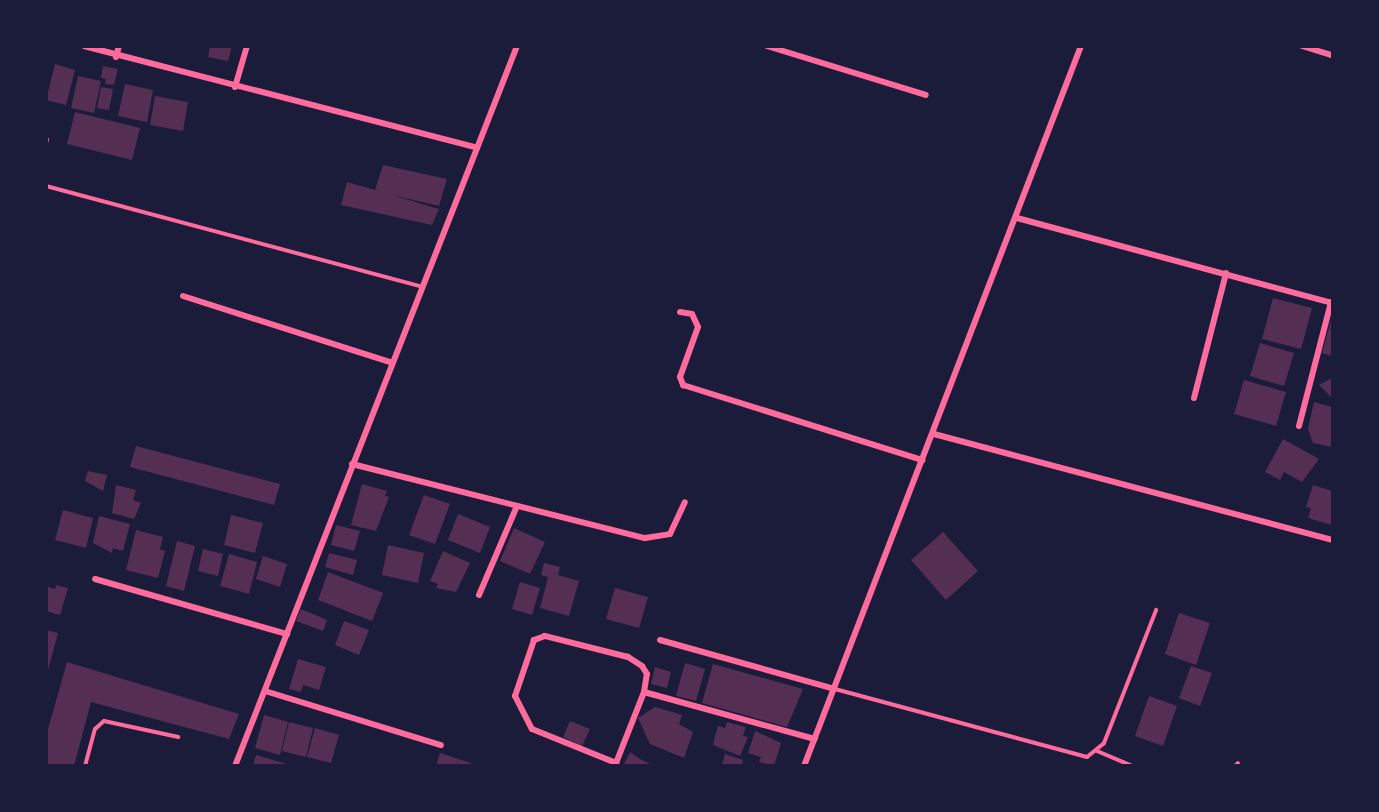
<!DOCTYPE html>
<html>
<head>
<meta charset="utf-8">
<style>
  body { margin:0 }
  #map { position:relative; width:1379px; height:812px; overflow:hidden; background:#1b1b3a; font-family:Overpass,sans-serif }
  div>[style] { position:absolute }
  .building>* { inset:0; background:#542f53 }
  .service>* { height:4px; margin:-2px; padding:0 2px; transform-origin:2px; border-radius:2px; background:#ff6b9d }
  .minor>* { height:6px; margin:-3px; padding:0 3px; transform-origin:3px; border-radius:3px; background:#ff6b9d }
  span { translate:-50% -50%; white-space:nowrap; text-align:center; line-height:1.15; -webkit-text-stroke:6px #1b1b3a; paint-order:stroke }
  .frame { position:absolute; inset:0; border:48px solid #1b1b3a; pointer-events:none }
</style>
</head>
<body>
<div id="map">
  <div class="building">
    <i style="clip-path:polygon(210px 46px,232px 46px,228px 61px,208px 57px)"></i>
    <i style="clip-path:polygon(55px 64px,75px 70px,66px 105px,46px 100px)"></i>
    <i style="clip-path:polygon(103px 66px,118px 69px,114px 85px,105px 84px,106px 79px,101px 78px)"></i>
    <i style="clip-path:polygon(78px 76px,101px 81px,94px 113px,71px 108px)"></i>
    <i style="clip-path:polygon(125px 84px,153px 90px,147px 122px,118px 116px)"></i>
    <i style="clip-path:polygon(101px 87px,113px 89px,109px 110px,97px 108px)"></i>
    <i style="clip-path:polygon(155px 96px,188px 102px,183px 131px,150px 125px)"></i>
    <i style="clip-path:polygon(75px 112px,140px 128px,132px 160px,67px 144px)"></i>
    <i style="clip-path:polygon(383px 165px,447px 179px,439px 206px,392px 195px,439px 209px,432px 225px,341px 205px,347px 182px,375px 190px)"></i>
    <i style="clip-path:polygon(1273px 298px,1312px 308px,1301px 349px,1262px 339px)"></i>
    <i style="clip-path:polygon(1332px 317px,1332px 356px,1322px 353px)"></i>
    <i style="clip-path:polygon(1260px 343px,1294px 353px,1284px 386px,1250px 376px)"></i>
    <i style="clip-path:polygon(1332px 378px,1332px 395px,1331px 397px,1319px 385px)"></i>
    <i style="clip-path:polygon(1244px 380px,1286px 392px,1276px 426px,1234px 414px)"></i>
    <i style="clip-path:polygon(1314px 402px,1332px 407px,1332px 447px,1313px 443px,1308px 429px)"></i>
    <i style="clip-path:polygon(1283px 439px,1319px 459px,1302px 482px,1284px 472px,1280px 480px,1265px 472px)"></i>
    <i style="clip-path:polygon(136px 446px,280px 484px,274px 505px,130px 467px)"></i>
    <i style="clip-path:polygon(88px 471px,107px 475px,103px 491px,85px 481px)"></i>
    <i style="clip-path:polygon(362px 484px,387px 491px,385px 496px,389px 497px,376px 531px,351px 525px)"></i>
    <i style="clip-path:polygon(116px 485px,136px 490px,133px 500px,141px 503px,134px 519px,112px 513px)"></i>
    <i style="clip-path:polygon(1313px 485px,1332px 491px,1332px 525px,1308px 518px,1311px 508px,1306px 507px)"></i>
    <i style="clip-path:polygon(424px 495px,450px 504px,435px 544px,409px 535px)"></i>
    <i style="clip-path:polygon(63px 510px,93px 518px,86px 548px,55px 540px)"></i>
    <i style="clip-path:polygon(458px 514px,490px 527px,480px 553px,448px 540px)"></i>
    <i style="clip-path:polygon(231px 515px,263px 523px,255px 553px,224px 545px)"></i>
    <i style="clip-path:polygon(99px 516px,130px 524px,123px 551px,113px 548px,112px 553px,93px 543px)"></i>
    <i style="clip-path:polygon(336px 525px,360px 531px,354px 551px,331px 545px)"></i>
    <i style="clip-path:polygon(514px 528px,545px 542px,530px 574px,500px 561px)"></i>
    <i style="clip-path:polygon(136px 530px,163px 537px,160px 549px,165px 551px,158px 578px,126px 570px)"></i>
    <i style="clip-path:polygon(943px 532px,978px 571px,946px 600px,911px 560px)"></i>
    <i style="clip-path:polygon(177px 541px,195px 546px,184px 591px,166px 586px)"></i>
    <i style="clip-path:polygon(388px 545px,424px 553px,418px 583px,382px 575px)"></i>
    <i style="clip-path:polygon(203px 549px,223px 554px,218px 576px,198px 571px)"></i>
    <i style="clip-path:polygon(443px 551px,470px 563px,456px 592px,436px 588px,438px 584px,430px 581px)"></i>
    <i style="clip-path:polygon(329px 553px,357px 560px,353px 575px,325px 567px)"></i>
    <i style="clip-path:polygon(229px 554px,257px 562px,249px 594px,220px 586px)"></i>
    <i style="clip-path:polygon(263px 556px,287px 564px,280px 587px,256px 579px)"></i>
    <i style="clip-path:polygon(544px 563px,560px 567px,558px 575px,579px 581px,569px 616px,540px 608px,548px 577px,541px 575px)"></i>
    <i style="clip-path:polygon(328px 572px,383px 593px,372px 621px,318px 600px)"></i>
    <i style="clip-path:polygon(520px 582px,540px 588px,532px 615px,512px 609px)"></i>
    <i style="clip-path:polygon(56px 585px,68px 588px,60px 615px,46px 611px,46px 586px,55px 589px)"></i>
    <i style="clip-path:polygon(615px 588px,648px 597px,639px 628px,606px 619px)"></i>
    <i style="clip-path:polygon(301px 609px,327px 620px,323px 631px,296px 621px)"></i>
    <i style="clip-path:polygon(1179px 613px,1210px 623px,1196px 665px,1165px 654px)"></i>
    <i style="clip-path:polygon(344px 621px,369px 630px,359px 655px,335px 645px)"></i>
    <i style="clip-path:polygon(46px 630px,58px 633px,47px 674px,46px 674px)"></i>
    <i style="clip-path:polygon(298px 659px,326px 667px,319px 690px,303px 685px,301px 692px,289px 689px)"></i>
    <i style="clip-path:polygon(67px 662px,239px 714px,229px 739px,91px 702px,74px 766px,46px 766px,46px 736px)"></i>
    <i style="clip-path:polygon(685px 663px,705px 669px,696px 701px,676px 696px)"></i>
    <i style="clip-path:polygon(713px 664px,803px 689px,787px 727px,702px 703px)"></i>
    <i style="clip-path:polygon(1191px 666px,1212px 673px,1200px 706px,1179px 698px)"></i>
    <i style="clip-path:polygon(655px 667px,671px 672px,667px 688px,651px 684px)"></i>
    <i style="clip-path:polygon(1149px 696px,1177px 706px,1163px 746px,1135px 736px)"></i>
    <i style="clip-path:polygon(655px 707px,682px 715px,679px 724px,693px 732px,684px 758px,650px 744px,638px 718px)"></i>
    <i style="clip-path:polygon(264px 715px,288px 722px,280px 755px,255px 748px)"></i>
    <i style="clip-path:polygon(570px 721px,590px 729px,582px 746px,563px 737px)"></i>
    <i style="clip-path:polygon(289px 722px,313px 728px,306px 757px,282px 751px)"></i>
    <i style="clip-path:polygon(727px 722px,746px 727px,743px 736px,748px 737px,740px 756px,713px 745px,718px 726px,725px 728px)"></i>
    <i style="clip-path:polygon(315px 728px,339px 735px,331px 763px,307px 757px)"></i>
    <i style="clip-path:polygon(755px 731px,781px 743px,774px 766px,759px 762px,761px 757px,748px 753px)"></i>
    <i style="clip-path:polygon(630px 752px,640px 759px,654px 766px,623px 766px)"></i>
    <i style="clip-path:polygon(440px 753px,471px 763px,470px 766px,436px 766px)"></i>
    <i style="clip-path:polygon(725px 754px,743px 760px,742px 766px,722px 766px)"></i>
    <i style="clip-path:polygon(256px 755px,290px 765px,290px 766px,253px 766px)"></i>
  </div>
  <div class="service">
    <i style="left:46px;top:143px;width:4px;rotate:-76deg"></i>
    <i style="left:46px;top:186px;width:390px;rotate:15deg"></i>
    <i style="left:835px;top:689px;width:261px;rotate:15.1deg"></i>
    <i style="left:1087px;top:757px;width:22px;rotate:-39deg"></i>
    <i style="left:1104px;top:743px;width:143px;rotate:-68.6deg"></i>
    <i style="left:1097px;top:751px;width:38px;rotate:23deg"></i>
    <i style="left:85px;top:766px;width:38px;rotate:-75deg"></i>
    <i style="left:95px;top:729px;width:12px;rotate:-42deg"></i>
    <i style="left:104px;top:721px;width:76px;rotate:12.2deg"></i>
    <i style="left:1235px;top:766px;width:4px;rotate:-45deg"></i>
  </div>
  <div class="minor">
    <i style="left:84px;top:46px;width:406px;rotate:14.5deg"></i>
    <i style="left:767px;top:46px;width:166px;rotate:17.1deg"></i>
    <i style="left:1302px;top:46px;width:31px;rotate:17deg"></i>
    <i style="left:116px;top:57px;width:11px;rotate:-75deg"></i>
    <i style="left:235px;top:87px;width:43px;rotate:-73.7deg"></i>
    <i style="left:1017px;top:218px;width:326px;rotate:15.1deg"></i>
    <i style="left:183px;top:296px;width:220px;rotate:17.7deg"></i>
    <i style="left:680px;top:312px;width:12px;rotate:9deg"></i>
    <i style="left:692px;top:314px;width:14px;rotate:65deg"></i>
    <i style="left:698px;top:327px;width:53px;rotate:109.8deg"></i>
    <i style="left:680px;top:377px;width:9px;rotate:69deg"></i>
    <i style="left:683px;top:385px;width:251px;rotate:17.4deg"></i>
    <i style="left:1194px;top:398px;width:129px;rotate:-75.6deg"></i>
    <i style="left:1299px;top:426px;width:128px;rotate:-75.5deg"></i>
    <i style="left:934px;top:434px;width:412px;rotate:14.9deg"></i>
    <i style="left:352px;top:464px;width:302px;rotate:14.2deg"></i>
    <i style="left:645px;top:538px;width:25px;rotate:-9deg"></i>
    <i style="left:670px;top:534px;width:35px;rotate:-65deg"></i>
    <i style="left:95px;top:579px;width:200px;rotate:16deg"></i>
    <i style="left:479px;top:595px;width:97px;rotate:-66.9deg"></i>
    <i style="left:660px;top:640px;width:181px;rotate:15.7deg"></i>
    <i style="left:265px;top:691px;width:184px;rotate:17.1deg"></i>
    <i style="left:644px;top:692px;width:177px;rotate:15.4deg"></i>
    <i style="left:235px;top:766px;width:773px;rotate:-68.61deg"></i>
    <i style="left:615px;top:766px;width:3px;rotate:-72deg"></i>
    <i style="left:616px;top:763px;width:76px;rotate:-68.5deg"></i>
    <i style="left:644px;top:692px;width:18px;rotate:-81deg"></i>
    <i style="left:647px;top:674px;width:9px;rotate:-122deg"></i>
    <i style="left:642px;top:666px;width:17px;rotate:-147deg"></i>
    <i style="left:628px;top:657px;width:86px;rotate:-165.8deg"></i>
    <i style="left:545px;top:636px;width:12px;rotate:160deg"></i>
    <i style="left:534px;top:640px;width:59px;rotate:108.7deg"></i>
    <i style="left:515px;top:696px;width:37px;rotate:63deg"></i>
    <i style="left:532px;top:729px;width:91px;rotate:22deg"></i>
    <i style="left:804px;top:766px;width:771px;rotate:-68.96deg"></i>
  </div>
  <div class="frame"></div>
</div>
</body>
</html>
